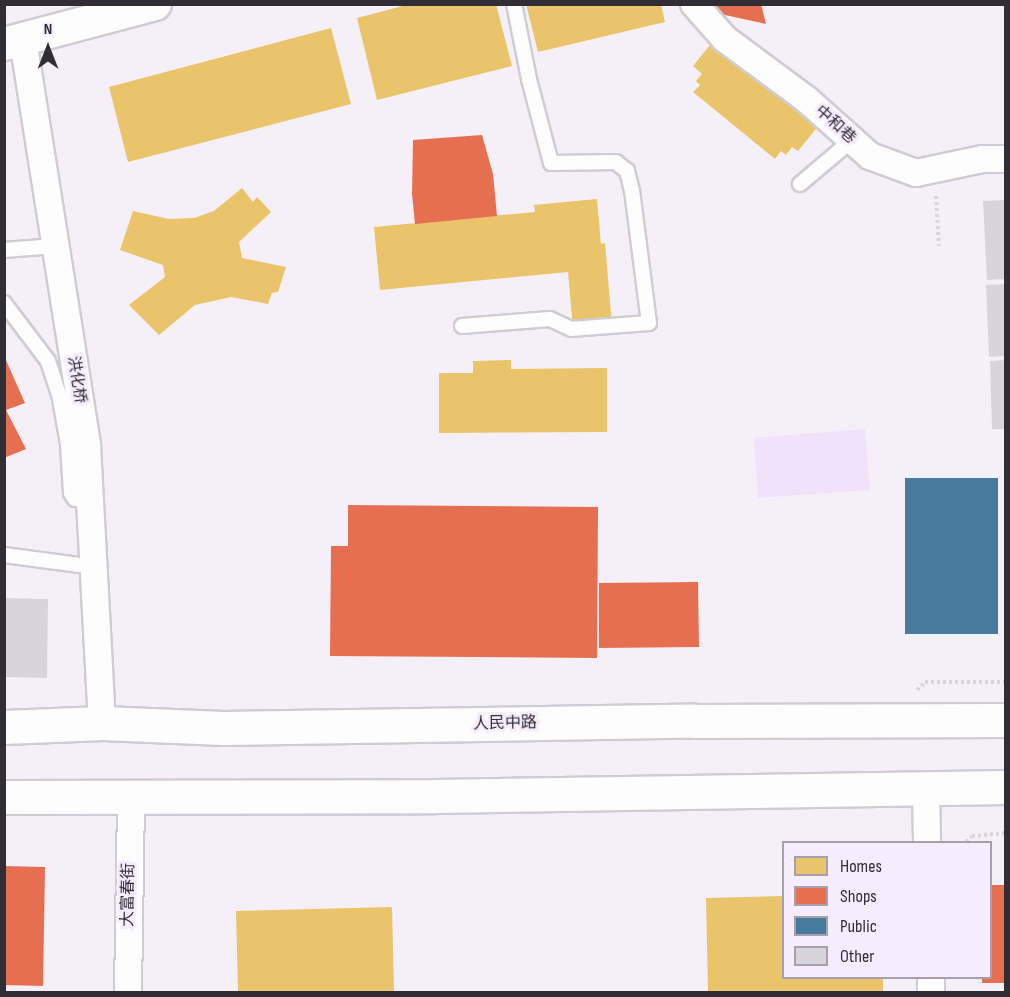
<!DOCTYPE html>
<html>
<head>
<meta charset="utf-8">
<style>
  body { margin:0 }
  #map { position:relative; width:1010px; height:997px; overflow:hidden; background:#f5f0f8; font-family:"Sofia Sans Condensed","Noto Sans SC",sans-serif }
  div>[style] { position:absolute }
  .green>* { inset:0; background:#f0e3f9 }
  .homes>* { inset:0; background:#e9c46a }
  .shops>* { inset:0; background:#e76f51 }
  .public>* { inset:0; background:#457b9d }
  .building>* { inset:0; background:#d8d4db }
  .path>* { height:4px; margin-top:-2px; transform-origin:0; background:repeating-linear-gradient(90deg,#d8d6d9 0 3px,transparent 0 6px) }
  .roads { filter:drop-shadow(2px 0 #d0ccd3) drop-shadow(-2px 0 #d0ccd3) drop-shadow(0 2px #d0ccd3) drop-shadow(0 -2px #d0ccd3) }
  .service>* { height:14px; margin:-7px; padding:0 7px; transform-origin:7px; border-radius:7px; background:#fefdfe }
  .minor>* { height:26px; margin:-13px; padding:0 13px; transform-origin:13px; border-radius:13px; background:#fefdfe }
  .tertiary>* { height:32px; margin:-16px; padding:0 16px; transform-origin:16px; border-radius:16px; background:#fefdfe }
  .primary>* { height:33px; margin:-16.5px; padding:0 16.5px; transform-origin:16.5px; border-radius:16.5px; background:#fefdfe }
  span { translate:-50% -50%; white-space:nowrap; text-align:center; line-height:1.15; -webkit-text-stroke:6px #f6edfc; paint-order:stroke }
  .street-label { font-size:16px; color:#312d34 }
  .frame { position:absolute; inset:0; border:6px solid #312d34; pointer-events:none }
  .legend { position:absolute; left:782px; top:841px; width:210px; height:138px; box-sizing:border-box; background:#f6edfc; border:2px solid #a7a0ac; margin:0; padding:8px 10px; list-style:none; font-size:18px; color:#312d34 }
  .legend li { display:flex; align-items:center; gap:12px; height:30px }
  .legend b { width:30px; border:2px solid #a7a0ac }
  .north { position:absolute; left:18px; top:18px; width:60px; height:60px; -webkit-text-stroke:4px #f6edfc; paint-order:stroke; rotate:0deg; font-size:16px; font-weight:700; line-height:24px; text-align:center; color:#312d34 }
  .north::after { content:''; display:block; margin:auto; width:21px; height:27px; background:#312d34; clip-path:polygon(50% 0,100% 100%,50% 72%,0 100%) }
</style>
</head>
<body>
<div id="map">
  <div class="green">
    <i style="clip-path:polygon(865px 429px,870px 490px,758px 498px,754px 438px)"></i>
  </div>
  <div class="homes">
    <i style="clip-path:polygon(410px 4px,496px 4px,512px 66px,377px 100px,357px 18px)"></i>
    <i style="clip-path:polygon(526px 4px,661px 4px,665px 22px,538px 52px)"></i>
    <i style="clip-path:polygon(331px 28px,351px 104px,128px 162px,109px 87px)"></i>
    <i style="clip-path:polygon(714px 40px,819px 125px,798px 151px,792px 147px,786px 155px,781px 151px,775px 159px,693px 92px,700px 85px,696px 81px,702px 74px,693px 66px)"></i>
    <i style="clip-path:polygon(242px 188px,253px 202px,257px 197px,271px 212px,239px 242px,242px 258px,286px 267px,278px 292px,272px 293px,268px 304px,231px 297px,195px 305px,159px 335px,129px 305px,165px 277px,163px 265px,120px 250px,133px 211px,169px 219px,194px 218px,214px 211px)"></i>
    <i style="clip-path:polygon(597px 199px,601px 244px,605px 243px,612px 325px,573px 328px,568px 272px,380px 290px,374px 227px,535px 212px,534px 205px)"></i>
    <i style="clip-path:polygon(511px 360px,511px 369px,607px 368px,607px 432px,439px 433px,439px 373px,473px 373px,473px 361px)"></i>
    <i style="clip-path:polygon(784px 896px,784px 978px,883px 978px,883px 992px,708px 992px,706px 898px)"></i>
    <i style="clip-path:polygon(392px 907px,394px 992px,238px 992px,236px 911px)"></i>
  </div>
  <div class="shops">
    <i style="clip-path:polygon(707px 4px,761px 4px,766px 24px,716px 13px)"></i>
    <i style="clip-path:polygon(482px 135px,493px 174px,497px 216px,415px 224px,412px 194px,413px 140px)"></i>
    <i style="clip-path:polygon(5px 358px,25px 403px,6px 410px,26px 449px,4px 458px)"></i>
    <i style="clip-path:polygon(348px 505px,598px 507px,597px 658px,330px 656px,331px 546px,348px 546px)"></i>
    <i style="clip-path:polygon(698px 582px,699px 647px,599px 648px,599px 583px)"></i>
    <i style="clip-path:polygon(4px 866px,45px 867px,43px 986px,4px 985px)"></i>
    <i style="clip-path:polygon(990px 885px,1006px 885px,1006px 983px,982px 983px,982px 978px,990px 978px)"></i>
  </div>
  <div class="public">
    <i style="clip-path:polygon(905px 478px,998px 478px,998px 634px,905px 634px)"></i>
  </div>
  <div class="building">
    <i style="clip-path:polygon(1006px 200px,1006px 279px,987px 280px,983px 201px)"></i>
    <i style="clip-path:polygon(1006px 284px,1006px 356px,989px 357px,986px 285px)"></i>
    <i style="clip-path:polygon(1006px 360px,1006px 429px,992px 429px,990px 361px)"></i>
    <i style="clip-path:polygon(5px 598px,48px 599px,47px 678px,5px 677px)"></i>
  </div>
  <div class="path">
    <i style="left:936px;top:196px;width:50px;rotate:86.6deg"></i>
    <i style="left:917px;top:690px;width:11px;rotate:-45deg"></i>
    <i style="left:925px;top:682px;width:81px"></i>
    <i style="left:966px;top:842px;width:8px;rotate:-45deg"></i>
    <i style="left:972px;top:836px;width:34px;rotate:-5deg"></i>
  </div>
  <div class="roads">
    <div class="service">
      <i style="left:800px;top:184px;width:68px;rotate:-40.2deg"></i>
      <i style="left:4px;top:250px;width:51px;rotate:-4.5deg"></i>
      <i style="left:4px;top:303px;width:73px;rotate:52.8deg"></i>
      <i style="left:48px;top:361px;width:40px;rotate:72deg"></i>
      <i style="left:60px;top:399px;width:46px;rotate:79.9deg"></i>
      <i style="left:68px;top:444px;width:49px;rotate:86.5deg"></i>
      <i style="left:71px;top:493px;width:7px;rotate:56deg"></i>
      <i style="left:75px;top:499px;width:15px;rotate:8deg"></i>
      <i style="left:462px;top:326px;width:88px;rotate:-4.5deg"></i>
      <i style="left:550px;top:319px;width:23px;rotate:25deg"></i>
      <i style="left:571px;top:329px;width:78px;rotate:-4.4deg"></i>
      <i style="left:649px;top:323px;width:133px;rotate:-97.3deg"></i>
      <i style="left:632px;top:191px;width:21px;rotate:-104deg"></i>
      <i style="left:627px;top:171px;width:14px;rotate:-141deg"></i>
      <i style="left:616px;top:162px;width:65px;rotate:179.1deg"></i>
      <i style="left:551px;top:163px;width:87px;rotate:-104.7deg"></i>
      <i style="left:529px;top:79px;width:76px;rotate:-101.3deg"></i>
      <i style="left:4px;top:555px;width:91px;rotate:7.6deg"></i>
    </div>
    <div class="minor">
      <i style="left:694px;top:4px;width:47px;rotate:48.5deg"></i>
      <i style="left:725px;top:39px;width:101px;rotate:36.5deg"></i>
      <i style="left:806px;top:99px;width:86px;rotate:41.7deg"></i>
      <i style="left:870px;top:156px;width:49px;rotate:20.3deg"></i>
      <i style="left:916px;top:173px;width:68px;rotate:-11.8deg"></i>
      <i style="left:983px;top:159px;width:23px"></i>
      <i style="left:23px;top:40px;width:411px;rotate:81deg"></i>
      <i style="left:87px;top:446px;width:277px;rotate:86.9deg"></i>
      <i style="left:926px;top:788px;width:54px;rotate:88.9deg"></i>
      <i style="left:931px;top:978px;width:14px;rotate:90deg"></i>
      <i style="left:128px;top:992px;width:195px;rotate:-89.1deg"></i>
    </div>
    <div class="tertiary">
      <i style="left:4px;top:44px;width:156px;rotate:-14.8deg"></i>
    </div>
    <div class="primary">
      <i style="left:4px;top:727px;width:98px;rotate:-2.3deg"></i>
      <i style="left:102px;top:723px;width:121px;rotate:2.4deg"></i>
      <i style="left:223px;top:728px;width:470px;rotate:-0.9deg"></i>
      <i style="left:693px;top:721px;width:313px;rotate:-0.2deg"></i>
      <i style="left:4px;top:797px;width:430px;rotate:-0.1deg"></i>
      <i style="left:434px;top:796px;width:572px;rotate:-0.9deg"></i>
    </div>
  </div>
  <div class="street-label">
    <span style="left:835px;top:125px;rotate:42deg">中和巷</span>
    <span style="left:76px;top:380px;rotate:81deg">洪化桥</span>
    <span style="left:505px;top:724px;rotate:-1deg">人民中路</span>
    <span style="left:129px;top:895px;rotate:-89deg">大富春街</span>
  </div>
  <div class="frame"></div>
  <ul class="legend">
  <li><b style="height:16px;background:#e9c46a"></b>Homes</li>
  <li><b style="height:16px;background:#e76f51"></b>Shops</li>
  <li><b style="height:16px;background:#457b9d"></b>Public</li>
  <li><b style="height:16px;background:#d8d4db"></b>Other</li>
  </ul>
  <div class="north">N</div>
</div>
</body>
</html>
